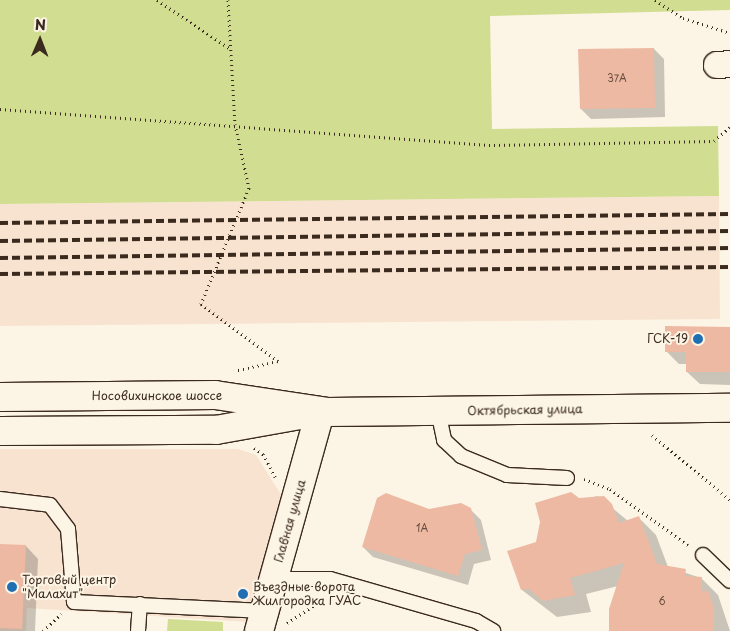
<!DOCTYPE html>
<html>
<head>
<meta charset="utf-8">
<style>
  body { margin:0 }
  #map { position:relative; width:730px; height:631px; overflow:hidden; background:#fcf5e5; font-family:"Playpen Sans",sans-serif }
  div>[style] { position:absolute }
  .built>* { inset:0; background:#f8e3d1 }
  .green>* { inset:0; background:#d1dd90 }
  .shadow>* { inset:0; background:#0003 }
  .building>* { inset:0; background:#eeb9a2 }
  .path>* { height:3px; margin-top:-1.5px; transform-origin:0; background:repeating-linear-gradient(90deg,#3b2a1e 0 1px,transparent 0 5px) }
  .roads { filter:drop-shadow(1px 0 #3b2a1e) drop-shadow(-1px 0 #3b2a1e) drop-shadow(0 1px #3b2a1e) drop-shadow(0 -1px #3b2a1e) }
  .lane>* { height:14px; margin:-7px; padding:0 7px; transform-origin:7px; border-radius:7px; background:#fcf5e5 }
  .street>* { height:26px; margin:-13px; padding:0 13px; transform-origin:13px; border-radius:13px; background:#fcf5e5 }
  .secondary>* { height:28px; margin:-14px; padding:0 14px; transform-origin:14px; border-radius:14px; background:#fcf5e5 }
  .rail>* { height:4px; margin-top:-2px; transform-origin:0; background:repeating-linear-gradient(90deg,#3b2a1e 0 8px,transparent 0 12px) }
  .dots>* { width:14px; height:14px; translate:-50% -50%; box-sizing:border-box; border:2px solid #fcf5e5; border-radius:50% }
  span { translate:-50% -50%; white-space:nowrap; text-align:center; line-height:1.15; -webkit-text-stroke:4px #fcf5e5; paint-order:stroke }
  .number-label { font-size:10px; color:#684e3f }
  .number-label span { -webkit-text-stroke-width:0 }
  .poi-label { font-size:12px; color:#3b2a1e }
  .right { translate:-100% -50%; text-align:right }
  .left { translate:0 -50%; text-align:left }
  .street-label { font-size:12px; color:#3b2a1e }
  .north { position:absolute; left:15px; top:15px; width:50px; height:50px; -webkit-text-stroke:4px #fcf5e5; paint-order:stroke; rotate:1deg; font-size:14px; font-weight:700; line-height:20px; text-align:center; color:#3b2a1e }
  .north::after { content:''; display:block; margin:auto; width:18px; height:22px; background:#3b2a1e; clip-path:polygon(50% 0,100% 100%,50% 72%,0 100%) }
</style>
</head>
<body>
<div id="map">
  <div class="built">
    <i style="clip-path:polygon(719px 196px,720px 319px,0 326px,0 204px)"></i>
    <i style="clip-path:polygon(0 449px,238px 449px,256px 455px,282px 496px,249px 622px,27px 608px,26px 631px,0 631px)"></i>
  </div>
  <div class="green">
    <i style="clip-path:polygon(0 0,730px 0,730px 10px,490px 16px,492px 129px,718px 126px,719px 196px,0 204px)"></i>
    <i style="clip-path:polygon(168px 619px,223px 622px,223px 631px,167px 631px)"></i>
  </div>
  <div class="shadow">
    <i style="clip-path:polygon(654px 49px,664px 59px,665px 117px,591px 119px,581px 109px)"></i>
    <i style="clip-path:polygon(730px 328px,730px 385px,700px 384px,687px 372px,687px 364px,679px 364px,666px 351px)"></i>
    <i style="clip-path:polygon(598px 496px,628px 521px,639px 518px,656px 535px,668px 567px,701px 578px,718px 595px,730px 631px,613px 631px,618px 586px,586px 594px,591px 612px,557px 617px,522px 590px,537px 543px,578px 500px)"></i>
    <i style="clip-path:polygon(470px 509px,481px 520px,491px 560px,474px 564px,468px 585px,373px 557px,363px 547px)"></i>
    <i style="clip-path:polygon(0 545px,26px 546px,38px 559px,35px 631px,0 631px)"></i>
  </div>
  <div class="building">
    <i style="clip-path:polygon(654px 48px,655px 108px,580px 109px,578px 49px)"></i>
    <i style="clip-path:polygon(665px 326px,730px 327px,730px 372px,686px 372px,686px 352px,665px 352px)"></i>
    <i style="clip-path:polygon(571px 492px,579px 498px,604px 496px,612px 504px,619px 523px,639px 516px,657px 564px,686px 569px,685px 576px,702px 577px,702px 591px,708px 591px,714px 609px,714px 631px,609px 631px,609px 609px,624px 563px,570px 578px,575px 595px,543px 601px,529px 589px,521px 590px,507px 551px,536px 542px,540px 522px,535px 503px)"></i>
    <i style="clip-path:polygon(386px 493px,429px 509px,461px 503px,471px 508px,482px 550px,465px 554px,458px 576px,362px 547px,377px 498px)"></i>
    <i style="clip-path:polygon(0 544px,26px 545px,22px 629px,0 628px)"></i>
  </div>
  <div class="path">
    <i style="left:157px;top:0;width:87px;rotate:33.7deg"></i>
    <i style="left:228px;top:0;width:124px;rotate:86.8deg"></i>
    <i style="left:235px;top:124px;width:66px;rotate:77.7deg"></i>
    <i style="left:249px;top:188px;width:126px;rotate:112.5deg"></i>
    <i style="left:201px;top:304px;width:96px;rotate:36.5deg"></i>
    <i style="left:278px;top:361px;width:45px;rotate:167.2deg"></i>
    <i style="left:655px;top:0;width:33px;rotate:33deg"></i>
    <i style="left:683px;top:18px;width:49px;rotate:17.7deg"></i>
    <i style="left:0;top:109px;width:490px;rotate:4.2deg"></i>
    <i style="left:489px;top:145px;width:225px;rotate:-1deg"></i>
    <i style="left:714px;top:141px;width:21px;rotate:-41deg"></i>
    <i style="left:652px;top:435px;width:102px;rotate:39.8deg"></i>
    <i style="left:254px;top:448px;width:11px;rotate:34deg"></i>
    <i style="left:263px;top:454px;width:26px;rotate:62deg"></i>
    <i style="left:584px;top:479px;width:28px;rotate:21deg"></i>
    <i style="left:610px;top:489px;width:96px;rotate:35.7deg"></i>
    <i style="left:287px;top:623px;width:44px;rotate:-33deg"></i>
    <i style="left:43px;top:631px;width:25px;rotate:-43deg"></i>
  </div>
  <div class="roads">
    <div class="lane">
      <i style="left:438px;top:411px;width:30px;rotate:78deg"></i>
      <i style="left:444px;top:440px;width:23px;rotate:43deg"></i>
      <i style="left:461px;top:456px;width:50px;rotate:22.4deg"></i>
      <i style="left:507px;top:475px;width:60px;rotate:2.9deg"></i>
      <i style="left:0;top:499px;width:50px;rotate:6.8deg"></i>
      <i style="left:50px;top:505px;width:30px;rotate:53deg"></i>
      <i style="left:68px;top:529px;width:73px;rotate:85.3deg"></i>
      <i style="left:74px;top:602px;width:191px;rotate:2.7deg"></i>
      <i style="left:703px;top:555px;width:37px;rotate:44deg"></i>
      <i style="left:274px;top:579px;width:56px"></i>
      <i style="left:330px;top:579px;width:152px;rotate:16deg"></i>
      <i style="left:476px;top:621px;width:20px;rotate:30deg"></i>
      <i style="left:138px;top:631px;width:27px;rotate:-86deg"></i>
    </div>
    <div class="street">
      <i style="left:717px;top:65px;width:13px;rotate:-4deg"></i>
    </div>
    <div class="secondary">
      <i style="left:0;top:397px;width:215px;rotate:-0.5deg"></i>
      <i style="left:215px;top:395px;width:113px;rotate:8.6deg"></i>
      <i style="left:327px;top:412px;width:403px;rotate:-0.6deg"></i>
      <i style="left:0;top:431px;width:216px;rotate:-0.3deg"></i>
      <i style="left:216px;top:430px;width:84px;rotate:-10.2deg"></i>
      <i style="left:259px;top:631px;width:227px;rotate:-74.4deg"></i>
    </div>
  </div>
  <div class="rail">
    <i style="left:0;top:223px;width:730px;rotate:-0.71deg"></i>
    <i style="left:0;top:241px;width:730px;rotate:-0.78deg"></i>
    <i style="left:0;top:258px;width:730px;rotate:-0.78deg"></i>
    <i style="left:0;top:274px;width:730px;rotate:-0.55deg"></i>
  </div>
  <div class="dots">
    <i style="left:698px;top:339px;background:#1f6fb2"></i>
    <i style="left:12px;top:587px;background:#1f6fb2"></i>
    <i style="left:243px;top:594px;background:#1f6fb2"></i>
  </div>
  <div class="number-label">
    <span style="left:617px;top:78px">37А</span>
    <span style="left:422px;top:528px">1А</span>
    <span style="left:662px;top:601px">6</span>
  </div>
  <div class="poi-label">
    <span class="right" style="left:688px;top:339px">ГСК-19</span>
    <span class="left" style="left:22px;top:587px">Торговый центр<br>"Малахит"</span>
    <span class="left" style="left:253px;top:594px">Въездные ворота<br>Жилгородка ГУАС</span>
  </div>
  <div class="street-label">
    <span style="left:157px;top:396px">Носовихинское шоссе</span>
    <span style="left:525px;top:410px;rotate:-1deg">Октябрьская улица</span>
    <span style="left:290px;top:521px;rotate:-74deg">Главная улица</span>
  </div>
  <div class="north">N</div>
</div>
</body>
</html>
